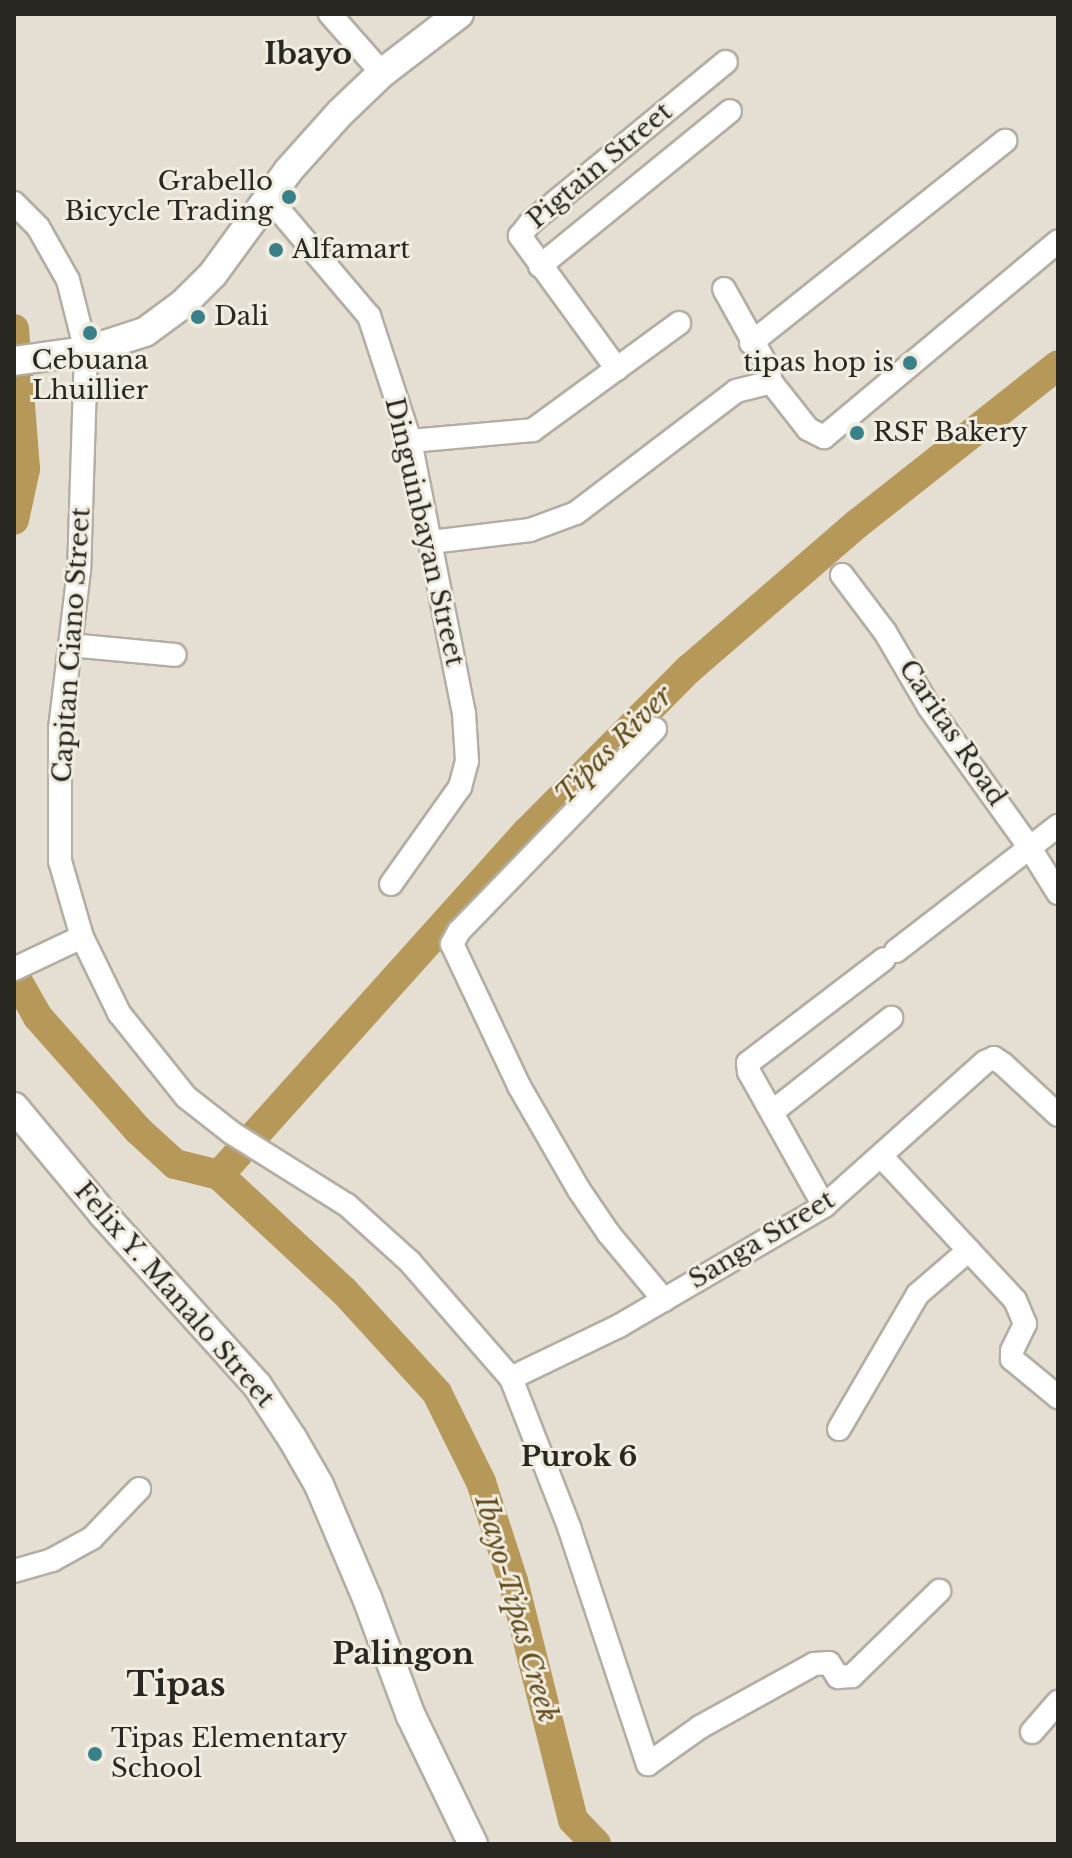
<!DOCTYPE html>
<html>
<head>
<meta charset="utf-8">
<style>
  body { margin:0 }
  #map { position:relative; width:1072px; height:1858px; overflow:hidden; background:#e4ded3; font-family:"Libre Baskerville",serif }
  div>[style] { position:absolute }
  .river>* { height:30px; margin:-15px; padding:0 15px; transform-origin:15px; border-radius:15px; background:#b69859 }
  .roads { filter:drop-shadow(2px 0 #b3ada2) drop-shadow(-2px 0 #b3ada2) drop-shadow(0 2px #b3ada2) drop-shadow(0 -2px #b3ada2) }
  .minor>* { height:22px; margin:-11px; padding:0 11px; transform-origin:11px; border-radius:11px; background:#fff }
  .major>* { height:28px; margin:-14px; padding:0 14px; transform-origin:14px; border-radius:14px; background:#fff }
  .dots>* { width:22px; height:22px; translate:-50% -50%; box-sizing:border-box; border:4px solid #f1ece0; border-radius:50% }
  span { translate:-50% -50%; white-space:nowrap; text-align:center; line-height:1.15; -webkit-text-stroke:6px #f1ece0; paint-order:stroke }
  .street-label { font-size:26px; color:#292722 }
  .poi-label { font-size:26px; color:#292722 }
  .right { translate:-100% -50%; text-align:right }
  .left { translate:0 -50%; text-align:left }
  .water-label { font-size:28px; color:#624c1b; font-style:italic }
  .neighbourhood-label { font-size:28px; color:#292722; font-weight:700 }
  .quarter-label { font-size:30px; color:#292722; font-weight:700 }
  .district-label { font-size:34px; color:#292722; font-weight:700 }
  .frame { position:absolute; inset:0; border:16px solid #292722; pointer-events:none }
</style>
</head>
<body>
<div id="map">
  <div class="river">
    <i style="left:14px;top:329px;width:140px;rotate:85.5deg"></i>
    <i style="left:25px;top:469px;width:52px;rotate:102.2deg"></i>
    <i style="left:14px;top:975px;width:48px;rotate:60.3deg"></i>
    <i style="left:38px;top:1017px;width:152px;rotate:48.5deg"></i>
    <i style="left:139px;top:1131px;width:49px;rotate:42.5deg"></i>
    <i style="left:175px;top:1164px;width:45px;rotate:14deg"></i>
    <i style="left:219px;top:1175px;width:171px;rotate:42.9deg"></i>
    <i style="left:344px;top:1291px;width:138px;rotate:47.6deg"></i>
    <i style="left:437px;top:1393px;width:99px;rotate:63.7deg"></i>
    <i style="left:481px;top:1482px;width:104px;rotate:72.1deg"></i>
    <i style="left:513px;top:1581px;width:246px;rotate:75.9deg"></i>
    <i style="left:573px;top:1820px;width:33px;rotate:46deg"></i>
    <i style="left:219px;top:1175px;width:461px;rotate:-48.1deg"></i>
    <i style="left:527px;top:832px;width:230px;rotate:-45.2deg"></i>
    <i style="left:689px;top:669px;width:222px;rotate:-40.8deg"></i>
    <i style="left:857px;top:524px;width:256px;rotate:-38.3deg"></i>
  </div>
  <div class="roads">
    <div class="minor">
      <i style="left:330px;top:14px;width:79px;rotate:48.6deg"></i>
      <i style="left:268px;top:197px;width:156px;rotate:49.7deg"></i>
      <i style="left:369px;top:316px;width:132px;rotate:71.8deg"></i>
      <i style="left:410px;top:441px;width:277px;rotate:78.8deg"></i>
      <i style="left:464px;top:713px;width:48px;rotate:86.4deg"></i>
      <i style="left:467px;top:761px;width:27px;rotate:105deg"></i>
      <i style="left:460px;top:787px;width:119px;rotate:125.4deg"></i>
      <i style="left:14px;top:203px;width:34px;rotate:45deg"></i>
      <i style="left:38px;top:227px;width:61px;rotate:60.5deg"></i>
      <i style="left:68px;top:280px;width:73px;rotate:75.8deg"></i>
      <i style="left:86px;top:351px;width:219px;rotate:91.8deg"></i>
      <i style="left:79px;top:570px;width:160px;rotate:96.8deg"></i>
      <i style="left:60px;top:729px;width:132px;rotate:90deg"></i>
      <i style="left:60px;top:861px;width:79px;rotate:73.9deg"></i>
      <i style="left:82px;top:937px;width:85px;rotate:64deg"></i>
      <i style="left:119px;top:1013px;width:107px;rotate:51.4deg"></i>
      <i style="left:186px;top:1097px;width:58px;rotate:38deg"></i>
      <i style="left:232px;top:1133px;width:136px;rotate:32.1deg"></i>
      <i style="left:347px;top:1205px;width:85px;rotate:42.1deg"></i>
      <i style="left:410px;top:1262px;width:154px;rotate:49deg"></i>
      <i style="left:511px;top:1378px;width:160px;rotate:68.7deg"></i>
      <i style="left:569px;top:1527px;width:250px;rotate:71.6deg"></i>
      <i style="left:648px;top:1764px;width:64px;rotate:-35.4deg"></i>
      <i style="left:700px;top:1727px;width:130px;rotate:-28.9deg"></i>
      <i style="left:814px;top:1664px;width:15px;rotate:-4deg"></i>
      <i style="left:829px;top:1663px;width:17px;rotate:57deg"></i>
      <i style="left:838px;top:1677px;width:14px;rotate:-4deg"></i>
      <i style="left:852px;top:1676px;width:122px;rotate:-44.3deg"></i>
      <i style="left:540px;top:266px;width:245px;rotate:-39.2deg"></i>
      <i style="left:724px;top:289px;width:90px;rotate:60.9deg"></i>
      <i style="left:768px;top:368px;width:14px;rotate:78deg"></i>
      <i style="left:751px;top:343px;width:325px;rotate:-38.5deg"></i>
      <i style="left:617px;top:369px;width:165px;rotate:-126.1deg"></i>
      <i style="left:520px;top:236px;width:18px;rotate:-52deg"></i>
      <i style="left:531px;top:222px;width:252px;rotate:-39.4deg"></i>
      <i style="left:771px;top:382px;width:60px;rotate:51.8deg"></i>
      <i style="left:808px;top:429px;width:18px;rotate:27deg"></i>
      <i style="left:824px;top:437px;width:305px;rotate:-39.9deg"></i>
      <i style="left:410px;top:441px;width:123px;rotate:-5.1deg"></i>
      <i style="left:533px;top:430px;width:181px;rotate:-36.2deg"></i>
      <i style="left:431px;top:542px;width:100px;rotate:-6.9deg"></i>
      <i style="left:530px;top:530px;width:49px;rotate:-20.3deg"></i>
      <i style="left:576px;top:513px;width:201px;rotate:-37.3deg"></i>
      <i style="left:736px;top:391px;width:36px;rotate:-14deg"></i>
      <i style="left:842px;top:575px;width:71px;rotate:53deg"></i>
      <i style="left:885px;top:632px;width:87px;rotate:59.6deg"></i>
      <i style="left:929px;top:707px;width:173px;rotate:54.4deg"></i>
      <i style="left:1030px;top:848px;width:53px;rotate:58.1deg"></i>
      <i style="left:70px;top:645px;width:105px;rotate:5.4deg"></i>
      <i style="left:655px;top:729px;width:281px;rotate:134.1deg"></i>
      <i style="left:459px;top:931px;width:15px;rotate:118deg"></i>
      <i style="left:452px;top:944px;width:157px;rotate:64.7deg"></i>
      <i style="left:519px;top:1086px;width:120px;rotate:60deg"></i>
      <i style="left:579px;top:1190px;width:53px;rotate:55.7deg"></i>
      <i style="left:609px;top:1234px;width:86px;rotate:50.2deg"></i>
      <i style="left:896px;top:951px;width:205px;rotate:-37.7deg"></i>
      <i style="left:14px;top:969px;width:75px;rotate:-25.2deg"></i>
      <i style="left:772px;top:1112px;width:152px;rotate:-38.3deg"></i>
      <i style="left:882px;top:1157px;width:195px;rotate:47.1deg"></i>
      <i style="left:1015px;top:1300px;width:26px;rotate:67deg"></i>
      <i style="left:1025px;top:1324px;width:30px;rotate:116deg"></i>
      <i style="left:1012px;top:1351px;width:8px;rotate:90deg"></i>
      <i style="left:1012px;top:1359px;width:60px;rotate:39.6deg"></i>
      <i style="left:824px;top:1206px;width:154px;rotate:-119.2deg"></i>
      <i style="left:749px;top:1072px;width:9px;rotate:-96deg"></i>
      <i style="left:748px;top:1063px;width:171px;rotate:-37.4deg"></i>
      <i style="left:511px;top:1378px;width:120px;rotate:-25.7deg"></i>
      <i style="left:619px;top:1326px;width:238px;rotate:-30.3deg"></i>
      <i style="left:824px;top:1206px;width:216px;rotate:-41.8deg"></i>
      <i style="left:985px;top:1062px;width:10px;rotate:-24deg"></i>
      <i style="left:994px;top:1058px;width:11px;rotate:34deg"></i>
      <i style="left:1003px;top:1064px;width:75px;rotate:42.8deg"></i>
      <i style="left:839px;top:1429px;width:156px;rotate:-59.7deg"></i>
      <i style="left:918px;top:1294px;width:67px;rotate:-40.8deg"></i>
      <i style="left:14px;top:1571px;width:40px;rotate:-16deg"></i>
      <i style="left:52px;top:1560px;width:46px;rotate:-28.8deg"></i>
      <i style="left:92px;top:1538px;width:68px;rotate:-46.2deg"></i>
      <i style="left:1032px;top:1732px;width:40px;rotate:-49deg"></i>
    </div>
    <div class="major">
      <i style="left:14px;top:361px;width:73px;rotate:-7.9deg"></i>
      <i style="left:86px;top:351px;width:62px;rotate:-17.9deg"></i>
      <i style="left:145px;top:332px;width:47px;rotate:-36.4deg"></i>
      <i style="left:183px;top:304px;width:42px;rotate:-45deg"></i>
      <i style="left:213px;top:274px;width:127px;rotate:-53.9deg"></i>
      <i style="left:288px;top:171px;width:79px;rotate:-48.1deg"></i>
      <i style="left:341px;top:112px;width:57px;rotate:-43.6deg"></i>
      <i style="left:382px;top:73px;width:97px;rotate:-37.5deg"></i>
      <i style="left:14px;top:1107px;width:139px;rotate:50.2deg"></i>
      <i style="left:103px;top:1214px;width:230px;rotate:48deg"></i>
      <i style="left:257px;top:1385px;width:64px;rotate:56.6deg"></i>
      <i style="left:292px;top:1438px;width:54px;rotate:60.1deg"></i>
      <i style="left:319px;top:1485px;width:123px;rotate:67deg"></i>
      <i style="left:367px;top:1598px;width:126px;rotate:69.6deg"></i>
      <i style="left:411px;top:1716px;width:142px;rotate:64.2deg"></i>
    </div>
  </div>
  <div class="dots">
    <i style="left:289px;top:197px;background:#398089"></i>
    <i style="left:276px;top:250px;background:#398089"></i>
    <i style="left:198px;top:317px;background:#398089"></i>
    <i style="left:90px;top:333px;background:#398089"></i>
    <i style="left:910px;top:363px;background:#398089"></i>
    <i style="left:857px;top:433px;background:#398089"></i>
    <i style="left:95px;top:1754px;background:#398089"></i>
  </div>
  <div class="street-label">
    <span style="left:600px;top:166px;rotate:-40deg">Pigtain Street</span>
    <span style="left:424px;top:532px;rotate:77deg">Dinguinbayan Street</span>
    <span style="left:72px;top:645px;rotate:-86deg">Capitan Ciano Street</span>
    <span style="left:952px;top:733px;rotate:56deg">Caritas Road</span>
    <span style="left:762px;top:1240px;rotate:-31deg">Sanga Street</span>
    <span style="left:174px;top:1295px;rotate:49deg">Felix Y. Manalo Street</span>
  </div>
  <div class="poi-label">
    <span class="right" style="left:273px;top:197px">Grabello<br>Bicycle Trading</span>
    <span class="left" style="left:292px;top:250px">Alfamart</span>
    <span class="left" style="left:214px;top:317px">Dali</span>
    <span style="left:90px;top:376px">Cebuana<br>Lhuillier</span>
    <span class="right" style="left:894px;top:363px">tipas hop is</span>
    <span class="left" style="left:873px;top:433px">RSF Bakery</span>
    <span class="left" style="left:111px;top:1754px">Tipas Elementary<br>School</span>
  </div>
  <div class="water-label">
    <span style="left:614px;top:745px;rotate:-45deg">Tipas River</span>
    <span style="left:516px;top:1609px;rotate:74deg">Ibayo-Tipas Creek</span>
  </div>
  <div class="neighbourhood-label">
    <span style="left:579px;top:1457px">Purok 6</span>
  </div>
  <div class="quarter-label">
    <span style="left:308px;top:54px">Ibayo</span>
    <span style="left:403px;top:1654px">Palingon</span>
  </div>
  <div class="district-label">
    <span style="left:176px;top:1685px">Tipas</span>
  </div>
  <div class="frame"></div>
</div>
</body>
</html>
